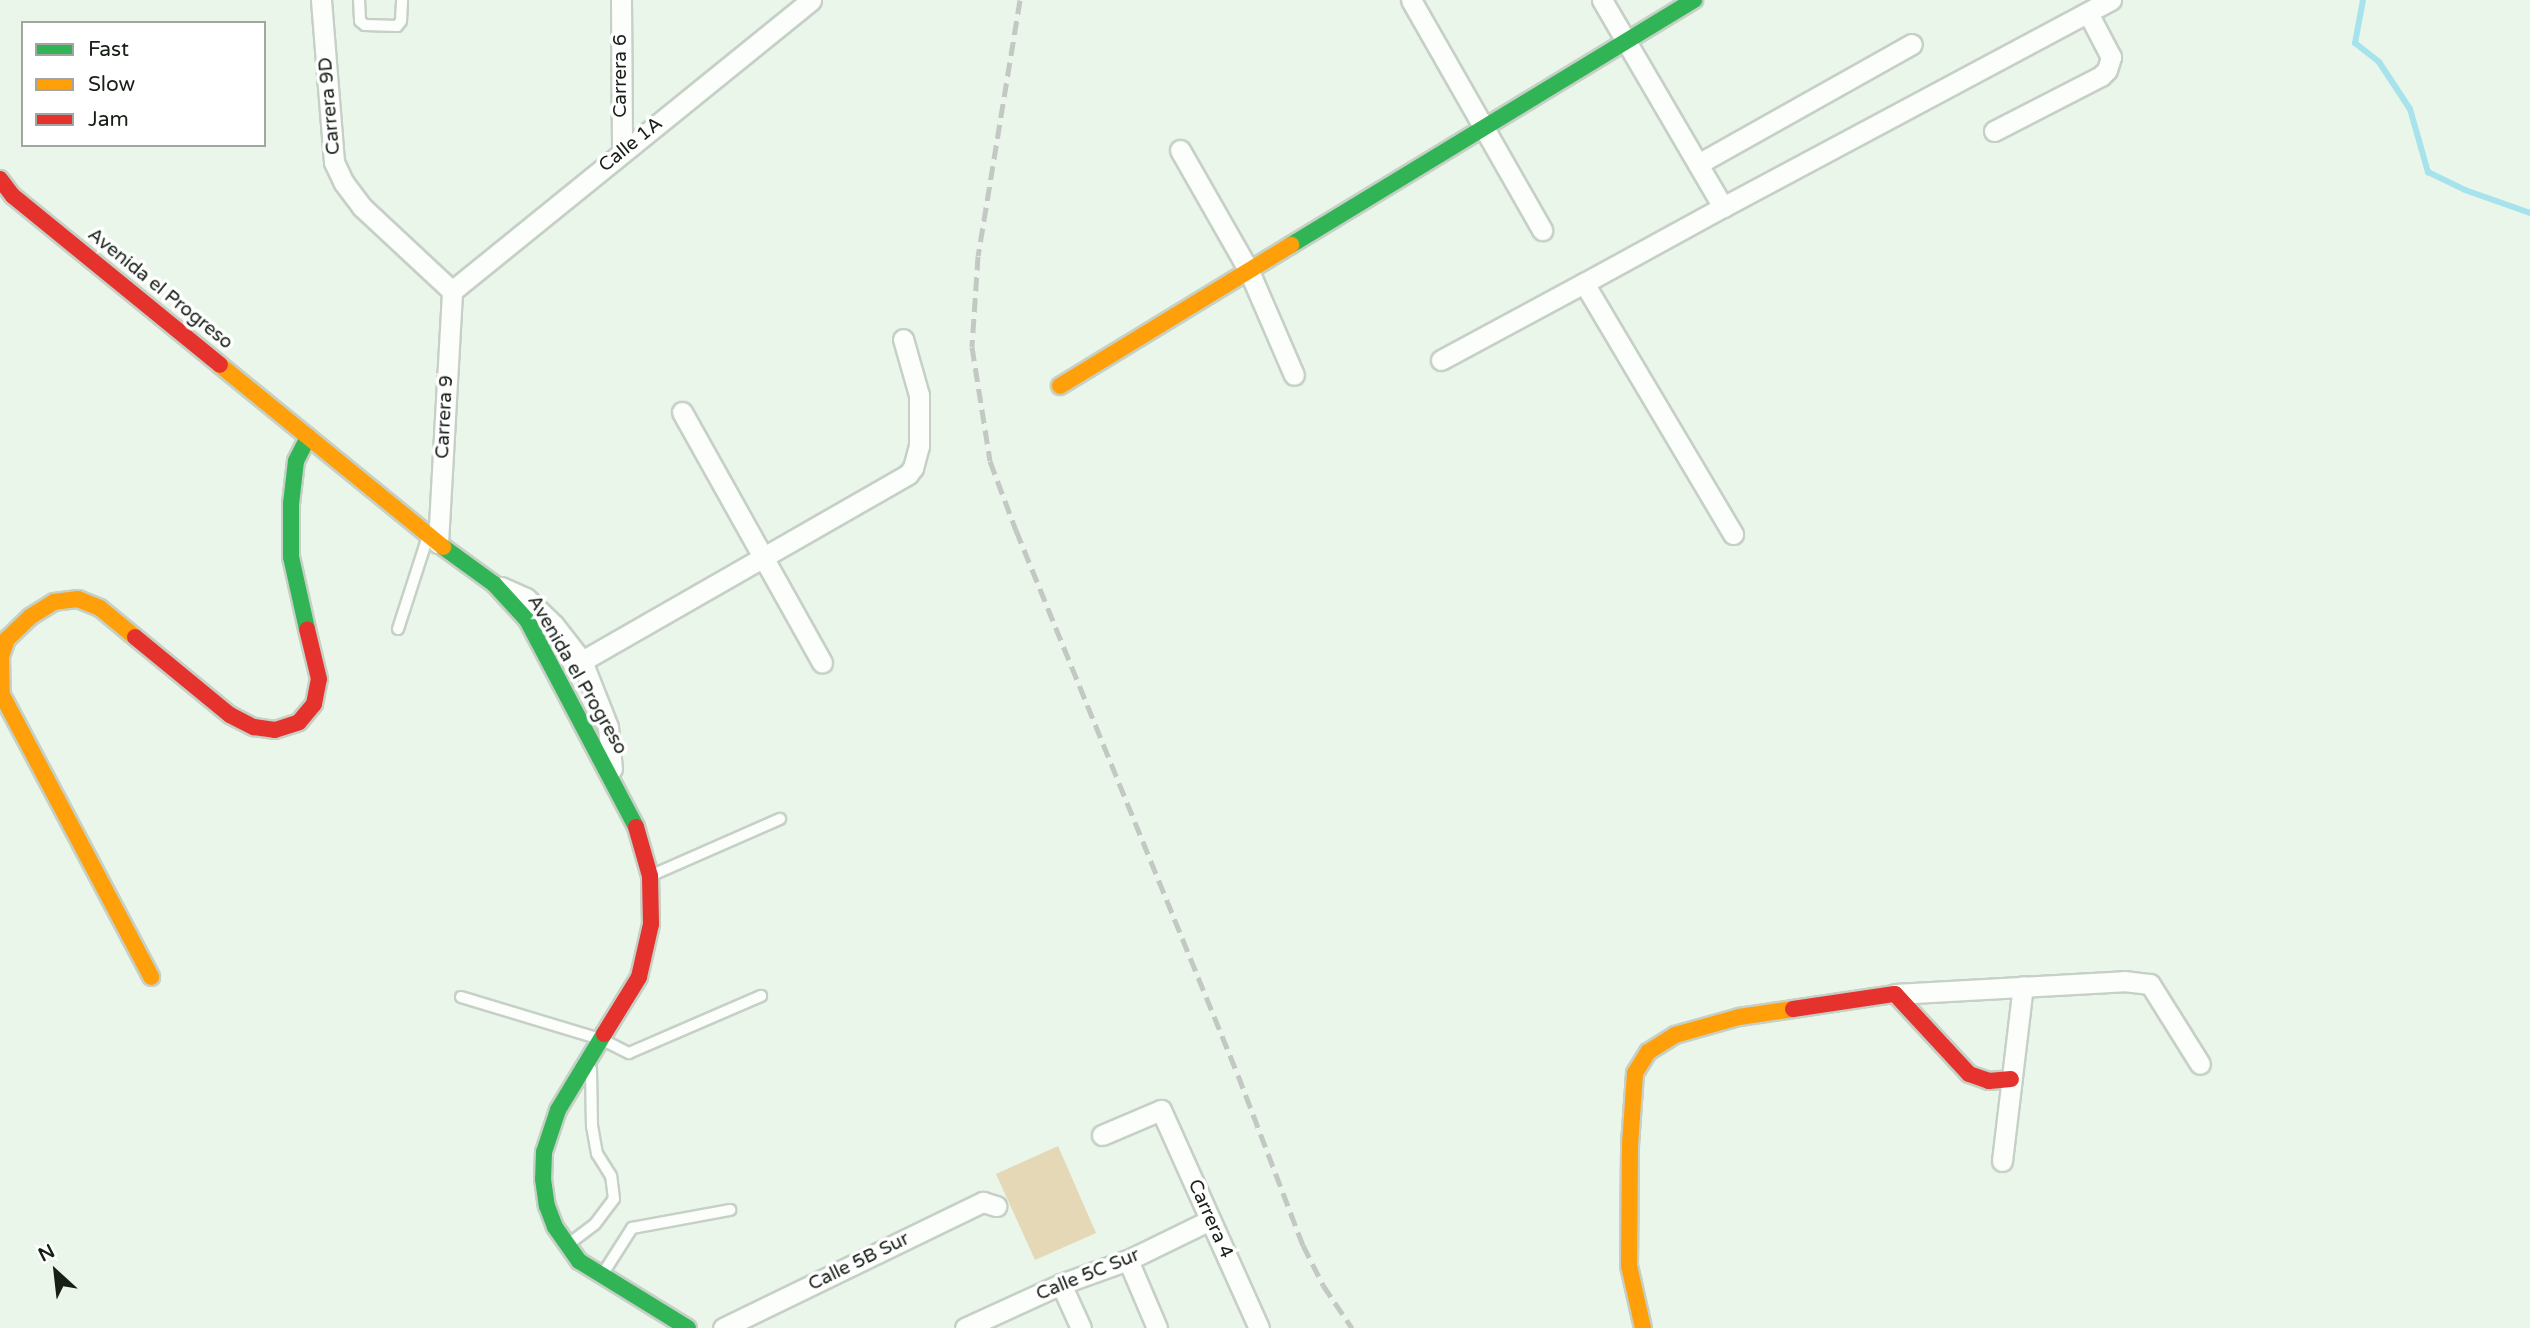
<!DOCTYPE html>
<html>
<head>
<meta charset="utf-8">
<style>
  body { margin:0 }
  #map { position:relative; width:2530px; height:1328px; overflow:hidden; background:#e9f6e9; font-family:"Varela Round",sans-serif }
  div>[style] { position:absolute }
  .green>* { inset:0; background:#e5d8b6 }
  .stream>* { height:6px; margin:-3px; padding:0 3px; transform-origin:3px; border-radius:3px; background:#a6e3ec }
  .roads { filter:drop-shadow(2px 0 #c6d0c6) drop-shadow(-2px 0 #c6d0c6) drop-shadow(0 2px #c6d0c6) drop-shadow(0 -2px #c6d0c6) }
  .lane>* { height:10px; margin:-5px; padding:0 5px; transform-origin:5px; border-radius:5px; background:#fcfefc }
  .street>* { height:19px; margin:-9.5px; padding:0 9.5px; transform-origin:9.5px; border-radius:9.5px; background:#fcfefc }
  .fast>* { height:16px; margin:-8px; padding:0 8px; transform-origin:8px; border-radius:8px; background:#30b455 }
  .slow>* { height:16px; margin:-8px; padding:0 8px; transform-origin:8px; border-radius:8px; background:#ff9f0a }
  .jam>* { height:16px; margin:-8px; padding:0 8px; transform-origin:8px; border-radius:8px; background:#e5322d }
  .rail>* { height:5px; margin-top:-2.5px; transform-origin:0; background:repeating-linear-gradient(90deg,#c4c8c4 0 14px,transparent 0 21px) }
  span { translate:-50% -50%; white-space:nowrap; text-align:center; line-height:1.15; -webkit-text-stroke:7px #fff; paint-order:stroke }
  .street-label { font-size:19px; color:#171f17 }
  .legend { position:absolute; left:21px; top:21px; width:245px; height:126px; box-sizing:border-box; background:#fff; border:2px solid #a2a5a2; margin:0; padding:9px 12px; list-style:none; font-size:21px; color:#171f17 }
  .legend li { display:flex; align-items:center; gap:14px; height:35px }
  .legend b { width:35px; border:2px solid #a2a5a2 }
  .north { position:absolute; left:21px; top:1237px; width:70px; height:70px; -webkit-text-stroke:5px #fff; paint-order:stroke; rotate:333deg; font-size:19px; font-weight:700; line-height:28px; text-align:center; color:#171f17 }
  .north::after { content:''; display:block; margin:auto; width:24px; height:32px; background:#171f17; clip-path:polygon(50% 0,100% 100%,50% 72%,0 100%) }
</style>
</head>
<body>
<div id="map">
  <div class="green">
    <i style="clip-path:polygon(1058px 1146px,1096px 1233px,1035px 1260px,996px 1174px)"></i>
  </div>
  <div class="stream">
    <i style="left:2363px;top:0;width:44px;rotate:100.5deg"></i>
    <i style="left:2355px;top:43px;width:31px;rotate:38deg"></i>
    <i style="left:2379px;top:62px;width:56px;rotate:56.6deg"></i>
    <i style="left:2410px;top:109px;width:66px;rotate:74.1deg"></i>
    <i style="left:2428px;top:172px;width:41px;rotate:25.9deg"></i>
    <i style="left:2465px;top:190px;width:69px;rotate:19.5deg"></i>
  </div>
  <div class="roads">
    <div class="lane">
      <i style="left:359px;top:0;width:21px;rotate:87deg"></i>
      <i style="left:360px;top:21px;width:6px;rotate:39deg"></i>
      <i style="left:365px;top:25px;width:32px;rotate:2deg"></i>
      <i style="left:397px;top:26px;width:6px;rotate:-51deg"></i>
      <i style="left:401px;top:21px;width:21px;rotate:-87deg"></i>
      <i style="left:398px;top:629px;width:98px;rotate:-72.1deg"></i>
      <i style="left:650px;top:876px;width:142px;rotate:-23.7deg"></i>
      <i style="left:461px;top:997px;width:148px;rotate:16.8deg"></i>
      <i style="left:603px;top:1040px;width:29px;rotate:27deg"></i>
      <i style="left:629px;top:1053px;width:144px;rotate:-23.4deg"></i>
      <i style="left:570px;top:1243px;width:31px;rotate:-37deg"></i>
      <i style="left:595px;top:1224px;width:31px;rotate:-53deg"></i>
      <i style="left:614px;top:1199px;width:23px;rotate:-97deg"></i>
      <i style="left:611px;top:1176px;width:26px;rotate:-122deg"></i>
      <i style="left:597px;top:1154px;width:27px;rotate:-100deg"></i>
      <i style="left:592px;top:1127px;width:58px;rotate:-91deg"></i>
      <i style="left:602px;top:1275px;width:56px;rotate:-57.4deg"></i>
      <i style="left:632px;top:1228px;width:100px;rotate:-10.4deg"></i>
    </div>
    <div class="street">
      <i style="left:321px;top:0;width:163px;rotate:85.4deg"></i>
      <i style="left:334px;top:162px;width:23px;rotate:65deg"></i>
      <i style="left:344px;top:183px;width:30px;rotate:53deg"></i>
      <i style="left:362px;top:207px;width:123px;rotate:43deg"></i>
      <i style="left:621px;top:0;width:151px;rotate:89.6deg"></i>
      <i style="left:1411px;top:0;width:265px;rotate:60.3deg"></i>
      <i style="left:1602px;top:0;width:240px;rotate:59.7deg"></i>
      <i style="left:1723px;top:207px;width:158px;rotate:151.3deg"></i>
      <i style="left:1584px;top:283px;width:292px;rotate:59.3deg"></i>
      <i style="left:1994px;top:131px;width:120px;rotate:-27.2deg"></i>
      <i style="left:2101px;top:76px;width:8px;rotate:-45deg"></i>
      <i style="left:2107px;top:70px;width:14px;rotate:-73deg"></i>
      <i style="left:2111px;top:57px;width:50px;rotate:-117.6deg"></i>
      <i style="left:1180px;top:150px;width:139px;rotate:60.3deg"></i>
      <i style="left:1249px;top:271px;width:113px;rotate:66.6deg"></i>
      <i style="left:1698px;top:164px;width:245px;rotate:-29.3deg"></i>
      <i style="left:1723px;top:207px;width:440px;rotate:-28.1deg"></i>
      <i style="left:452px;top:291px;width:462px;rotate:-39deg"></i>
      <i style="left:1441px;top:360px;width:162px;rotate:-28.3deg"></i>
      <i style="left:682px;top:412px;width:287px;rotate:60.8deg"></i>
      <i style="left:438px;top:543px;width:252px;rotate:-86.8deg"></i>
      <i style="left:501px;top:587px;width:27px;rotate:24deg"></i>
      <i style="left:526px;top:598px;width:39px;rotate:44deg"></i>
      <i style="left:554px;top:625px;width:46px;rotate:52.1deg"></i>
      <i style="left:582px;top:661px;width:71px;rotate:68.5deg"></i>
      <i style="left:608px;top:727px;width:42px;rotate:84.6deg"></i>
      <i style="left:582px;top:661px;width:376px;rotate:-29.8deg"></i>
      <i style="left:908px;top:474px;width:8px;rotate:-50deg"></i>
      <i style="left:913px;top:468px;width:23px;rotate:-75deg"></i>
      <i style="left:919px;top:446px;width:51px;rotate:-90deg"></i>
      <i style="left:919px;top:395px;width:58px;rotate:-105.9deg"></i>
      <i style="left:1895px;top:994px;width:229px;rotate:-3.2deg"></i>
      <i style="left:2124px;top:981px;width:26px;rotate:7deg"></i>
      <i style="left:2150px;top:984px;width:94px;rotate:58deg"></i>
      <i style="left:1102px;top:1135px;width:64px;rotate:-23deg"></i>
      <i style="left:1161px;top:1110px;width:239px;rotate:65.8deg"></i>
      <i style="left:2002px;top:1161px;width:176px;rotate:-83.2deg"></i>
      <i style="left:1128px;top:1260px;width:74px;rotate:66.9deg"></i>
      <i style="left:1061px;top:1284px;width:48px;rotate:65.6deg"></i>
      <i style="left:723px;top:1328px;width:289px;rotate:-25.9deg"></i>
      <i style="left:983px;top:1202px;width:14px;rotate:17deg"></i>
      <i style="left:965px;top:1328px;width:106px;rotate:-24.6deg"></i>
      <i style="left:1061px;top:1284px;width:71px;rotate:-19.7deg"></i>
      <i style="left:1128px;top:1260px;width:91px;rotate:-26deg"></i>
    </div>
    <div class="fast">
      <i style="left:1291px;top:245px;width:472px;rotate:-31.3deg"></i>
      <i style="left:443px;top:547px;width:63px;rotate:36deg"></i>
      <i style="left:494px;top:584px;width:49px;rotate:47.5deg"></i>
      <i style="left:527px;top:620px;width:234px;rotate:62.2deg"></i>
      <i style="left:307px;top:629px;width:74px;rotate:-102.5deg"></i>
      <i style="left:291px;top:557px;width:53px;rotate:-90deg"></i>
      <i style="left:291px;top:504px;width:43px;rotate:-83.4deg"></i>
      <i style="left:296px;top:461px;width:27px;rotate:-63deg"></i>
      <i style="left:604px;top:1034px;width:89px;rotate:121.2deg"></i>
      <i style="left:558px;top:1110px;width:44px;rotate:108.4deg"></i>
      <i style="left:544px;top:1152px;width:27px;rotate:92deg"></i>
      <i style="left:543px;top:1179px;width:27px;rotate:82deg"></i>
      <i style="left:547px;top:1206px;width:22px;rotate:69deg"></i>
      <i style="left:555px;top:1227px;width:42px;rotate:54.8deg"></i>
      <i style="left:579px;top:1261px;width:128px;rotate:31.6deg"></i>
    </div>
    <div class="slow">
      <i style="left:220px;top:365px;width:288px;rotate:39.2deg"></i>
      <i style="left:1060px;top:386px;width:271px;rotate:-31.4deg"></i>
      <i style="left:135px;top:637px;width:45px;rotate:-140.4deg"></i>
      <i style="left:100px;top:608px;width:24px;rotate:-158deg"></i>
      <i style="left:78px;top:599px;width:24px;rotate:173deg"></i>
      <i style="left:54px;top:602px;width:28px;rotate:148deg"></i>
      <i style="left:30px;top:617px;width:32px;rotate:136deg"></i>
      <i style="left:7px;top:639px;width:18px;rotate:109deg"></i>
      <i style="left:1px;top:656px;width:39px;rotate:89deg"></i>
      <i style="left:2px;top:695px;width:319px;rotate:62.1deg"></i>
      <i style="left:1643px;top:1328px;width:64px;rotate:-102.7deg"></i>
      <i style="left:1629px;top:1266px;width:121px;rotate:-89.5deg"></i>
      <i style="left:1630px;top:1145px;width:72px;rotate:-86deg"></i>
      <i style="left:1635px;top:1073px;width:25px;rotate:-58deg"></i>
      <i style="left:1648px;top:1052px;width:32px;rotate:-32deg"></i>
      <i style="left:1675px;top:1035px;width:66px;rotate:-15.7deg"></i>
      <i style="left:1739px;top:1017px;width:55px;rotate:-8.4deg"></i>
    </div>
    <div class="jam">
      <i style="left:0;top:179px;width:21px;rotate:53deg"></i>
      <i style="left:13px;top:196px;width:267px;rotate:39.2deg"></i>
      <i style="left:135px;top:637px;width:123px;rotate:39.4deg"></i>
      <i style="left:230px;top:715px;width:27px;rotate:27deg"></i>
      <i style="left:254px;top:727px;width:21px;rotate:8deg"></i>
      <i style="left:275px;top:730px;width:25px;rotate:-18deg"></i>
      <i style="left:299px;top:722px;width:23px;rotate:-50deg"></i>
      <i style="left:314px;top:704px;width:25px;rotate:-79deg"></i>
      <i style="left:319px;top:679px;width:51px;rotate:-103.5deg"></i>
      <i style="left:1793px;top:1009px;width:103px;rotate:-8.4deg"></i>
      <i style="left:1895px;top:994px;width:109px;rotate:47.2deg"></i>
      <i style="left:1969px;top:1074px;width:21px;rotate:19deg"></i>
      <i style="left:1989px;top:1081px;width:22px;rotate:-5deg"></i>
      <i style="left:604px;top:1034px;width:67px;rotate:-58.4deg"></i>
      <i style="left:639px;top:977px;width:54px;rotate:-77.2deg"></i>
      <i style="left:651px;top:924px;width:48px;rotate:-91.2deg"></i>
      <i style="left:650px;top:876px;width:51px;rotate:-105.9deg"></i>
    </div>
  </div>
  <div class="rail">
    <i style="left:1020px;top:0;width:259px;rotate:99.3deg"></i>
    <i style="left:978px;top:256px;width:91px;rotate:93.8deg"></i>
    <i style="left:972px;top:347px;width:115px;rotate:81deg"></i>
    <i style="left:990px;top:461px;width:74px;rotate:69.4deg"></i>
    <i style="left:1016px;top:530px;width:588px;rotate:67.84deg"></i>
    <i style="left:1238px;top:1075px;width:182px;rotate:69.1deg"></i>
    <i style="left:1303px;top:1245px;width:45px;rotate:63.4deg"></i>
    <i style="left:1323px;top:1285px;width:52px;rotate:56deg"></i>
  </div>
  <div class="street-label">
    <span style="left:621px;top:76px;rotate:-90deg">Carrera 6</span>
    <span style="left:330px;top:106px;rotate:-95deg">Carrera 9D</span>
    <span style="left:631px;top:145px;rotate:-39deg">Calle 1A</span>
    <span style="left:160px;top:289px;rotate:39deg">Avenida el Progreso</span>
    <span style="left:445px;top:417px;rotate:-87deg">Carrera 9</span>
    <span style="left:577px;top:675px;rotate:60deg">Avenida el Progreso</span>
    <span style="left:1210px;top:1219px;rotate:66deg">Carrera 4</span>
    <span style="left:859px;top:1262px;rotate:-26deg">Calle 5B Sur</span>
    <span style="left:1088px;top:1275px;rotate:-22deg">Calle 5C Sur</span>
  </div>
  <ul class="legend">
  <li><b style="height:9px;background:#30b455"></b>Fast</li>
  <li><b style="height:9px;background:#ff9f0a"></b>Slow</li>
  <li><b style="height:9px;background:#e5322d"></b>Jam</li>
  </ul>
  <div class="north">N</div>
</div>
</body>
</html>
